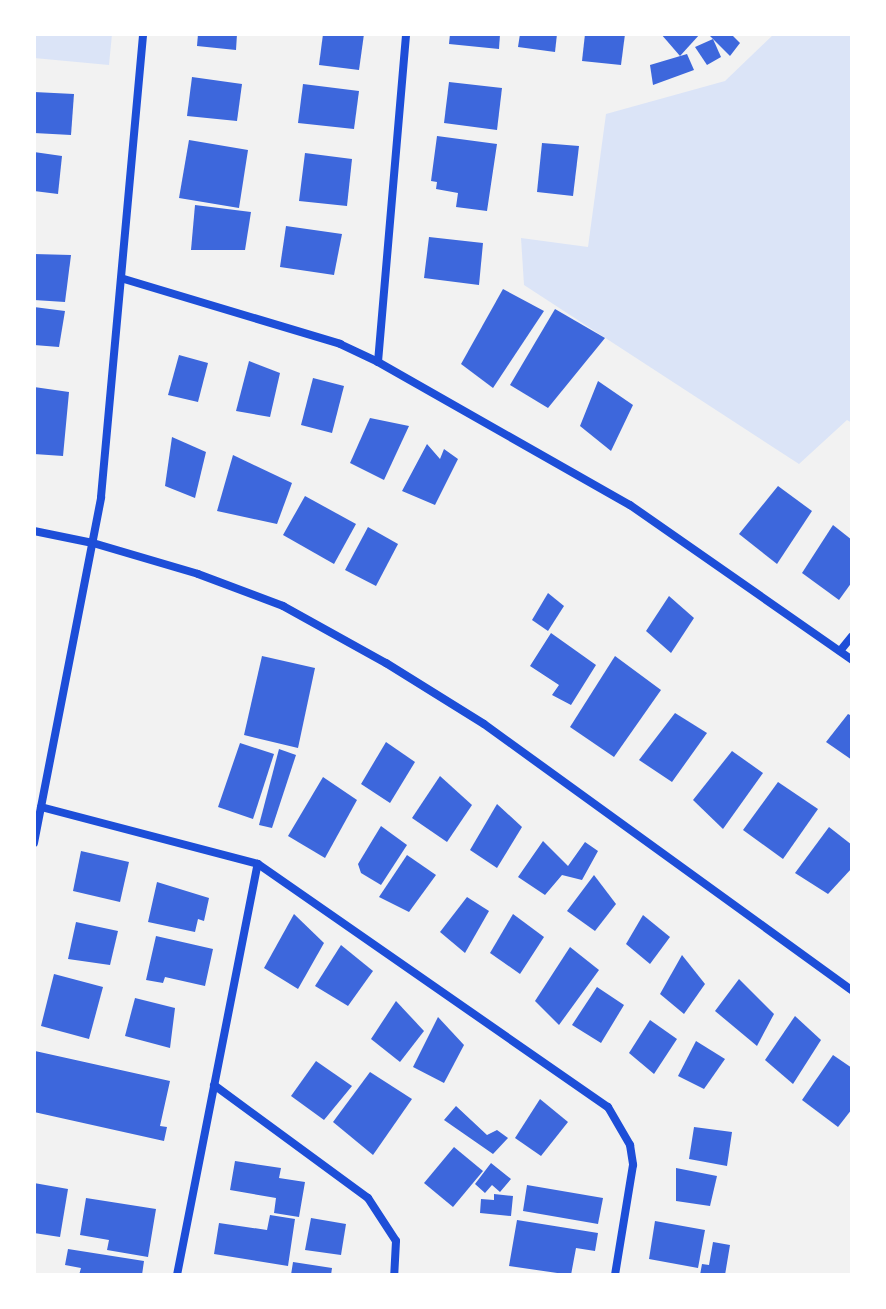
<!DOCTYPE html>
<html>
<head>
<meta charset="utf-8">
<style>
  body { margin:0 }
  #map { position:relative; width:886px; height:1309px; overflow:hidden; background:#f2f2f2; font-family:Ubuntu,sans-serif }
  div>[style] { position:absolute }
  .green>* { inset:0; background:#dbe4f7 }
  .building>* { inset:0; background:#3d67dc }
  .minor>* { height:8px; margin:-4px; padding:0 4px; transform-origin:4px; border-radius:4px; background:#1d4ed8 }
  span { translate:-50% -50%; white-space:nowrap; text-align:center; line-height:1.15; -webkit-text-stroke:6px #fff; paint-order:stroke }
  .frame { position:absolute; inset:0; border:36px solid #fff; pointer-events:none }
</style>
</head>
<body>
<div id="map">
  <div class="green">
    <i style="clip-path:polygon(34px 34px,112px 34px,109px 65px,34px 58px)"></i>
    <i style="clip-path:polygon(774px 34px,852px 34px,852px 423px,847px 420px,799px 464px,524px 285px,521px 238px,588px 247px,606px 114px,725px 81px)"></i>
  </div>
  <div class="building">
    <i style="clip-path:polygon(198px 34px,237px 34px,236px 50px,197px 46px)"></i>
    <i style="clip-path:polygon(323px 34px,364px 34px,359px 70px,319px 65px)"></i>
    <i style="clip-path:polygon(450px 34px,500px 34px,499px 49px,449px 44px)"></i>
    <i style="clip-path:polygon(520px 34px,557px 34px,555px 52px,518px 47px)"></i>
    <i style="clip-path:polygon(585px 34px,625px 34px,621px 65px,582px 61px)"></i>
    <i style="clip-path:polygon(661px 34px,700px 34px,680px 56px)"></i>
    <i style="clip-path:polygon(708px 34px,731px 34px,740px 43px,730px 56px)"></i>
    <i style="clip-path:polygon(713px 39px,721px 57px,707px 65px,695px 47px)"></i>
    <i style="clip-path:polygon(687px 54px,694px 70px,653px 85px,650px 65px)"></i>
    <i style="clip-path:polygon(192px 77px,242px 84px,237px 121px,187px 116px)"></i>
    <i style="clip-path:polygon(449px 82px,502px 88px,497px 130px,444px 123px)"></i>
    <i style="clip-path:polygon(303px 84px,359px 91px,354px 129px,298px 123px)"></i>
    <i style="clip-path:polygon(34px 92px,74px 94px,71px 135px,34px 133px)"></i>
    <i style="clip-path:polygon(437px 136px,497px 144px,487px 211px,456px 207px,458px 193px,436px 189px,437px 182px,431px 181px)"></i>
    <i style="clip-path:polygon(189px 140px,248px 150px,239px 208px,179px 198px)"></i>
    <i style="clip-path:polygon(542px 143px,579px 146px,573px 196px,537px 192px)"></i>
    <i style="clip-path:polygon(34px 152px,62px 156px,58px 194px,34px 191px)"></i>
    <i style="clip-path:polygon(305px 153px,352px 159px,347px 206px,299px 201px)"></i>
    <i style="clip-path:polygon(195px 205px,251px 212px,245px 250px,191px 250px)"></i>
    <i style="clip-path:polygon(286px 226px,342px 234px,334px 275px,280px 267px)"></i>
    <i style="clip-path:polygon(429px 237px,483px 243px,479px 285px,424px 278px)"></i>
    <i style="clip-path:polygon(34px 254px,71px 255px,65px 302px,34px 300px)"></i>
    <i style="clip-path:polygon(503px 289px,544px 311px,493px 388px,461px 364px)"></i>
    <i style="clip-path:polygon(34px 307px,65px 311px,59px 347px,34px 345px)"></i>
    <i style="clip-path:polygon(555px 309px,605px 338px,548px 408px,510px 385px)"></i>
    <i style="clip-path:polygon(179px 355px,208px 363px,198px 402px,168px 395px)"></i>
    <i style="clip-path:polygon(249px 361px,280px 373px,270px 417px,236px 411px)"></i>
    <i style="clip-path:polygon(313px 378px,344px 386px,332px 433px,301px 425px)"></i>
    <i style="clip-path:polygon(598px 381px,633px 405px,611px 451px,580px 426px)"></i>
    <i style="clip-path:polygon(34px 387px,69px 392px,63px 456px,34px 454px)"></i>
    <i style="clip-path:polygon(370px 418px,409px 426px,384px 480px,350px 463px)"></i>
    <i style="clip-path:polygon(172px 437px,206px 452px,195px 498px,165px 486px)"></i>
    <i style="clip-path:polygon(427px 444px,440px 459px,444px 449px,458px 459px,435px 505px,402px 491px)"></i>
    <i style="clip-path:polygon(233px 455px,292px 483px,277px 524px,217px 511px)"></i>
    <i style="clip-path:polygon(778px 486px,812px 511px,777px 564px,739px 534px)"></i>
    <i style="clip-path:polygon(305px 496px,356px 524px,334px 564px,283px 535px)"></i>
    <i style="clip-path:polygon(833px 525px,852px 540px,852px 582px,839px 600px,802px 573px)"></i>
    <i style="clip-path:polygon(368px 527px,398px 544px,376px 586px,345px 570px)"></i>
    <i style="clip-path:polygon(548px 593px,564px 606px,548px 631px,532px 620px)"></i>
    <i style="clip-path:polygon(669px 596px,694px 618px,671px 653px,646px 631px)"></i>
    <i style="clip-path:polygon(551px 633px,596px 665px,571px 705px,552px 695px,559px 685px,530px 666px)"></i>
    <i style="clip-path:polygon(262px 656px,315px 668px,298px 748px,244px 735px)"></i>
    <i style="clip-path:polygon(615px 656px,661px 690px,614px 757px,570px 727px)"></i>
    <i style="clip-path:polygon(675px 713px,707px 733px,672px 782px,639px 760px)"></i>
    <i style="clip-path:polygon(848px 714px,852px 716px,852px 760px,826px 742px)"></i>
    <i style="clip-path:polygon(386px 742px,415px 762px,390px 803px,361px 784px)"></i>
    <i style="clip-path:polygon(240px 743px,274px 754px,253px 819px,218px 807px)"></i>
    <i style="clip-path:polygon(279px 749px,296px 755px,272px 828px,259px 825px)"></i>
    <i style="clip-path:polygon(732px 751px,763px 773px,723px 829px,693px 800px)"></i>
    <i style="clip-path:polygon(440px 776px,472px 805px,447px 842px,412px 818px)"></i>
    <i style="clip-path:polygon(323px 777px,357px 800px,325px 858px,288px 836px)"></i>
    <i style="clip-path:polygon(778px 782px,818px 809px,783px 859px,743px 830px)"></i>
    <i style="clip-path:polygon(497px 804px,522px 827px,497px 868px,470px 850px)"></i>
    <i style="clip-path:polygon(381px 826px,407px 845px,381px 885px,361px 873px,358px 864px)"></i>
    <i style="clip-path:polygon(829px 827px,852px 845px,852px 868px,828px 894px,795px 873px)"></i>
    <i style="clip-path:polygon(543px 841px,568px 866px,585px 842px,598px 851px,582px 880px,562px 875px,545px 895px,518px 877px)"></i>
    <i style="clip-path:polygon(81px 851px,129px 862px,120px 902px,73px 891px)"></i>
    <i style="clip-path:polygon(407px 855px,436px 875px,409px 912px,379px 897px)"></i>
    <i style="clip-path:polygon(594px 875px,616px 904px,595px 931px,567px 911px)"></i>
    <i style="clip-path:polygon(157px 882px,209px 898px,204px 921px,198px 919px,195px 932px,148px 922px)"></i>
    <i style="clip-path:polygon(467px 897px,489px 911px,465px 953px,440px 932px)"></i>
    <i style="clip-path:polygon(294px 914px,324px 943px,298px 989px,264px 968px)"></i>
    <i style="clip-path:polygon(513px 914px,544px 937px,520px 974px,490px 953px)"></i>
    <i style="clip-path:polygon(643px 915px,670px 937px,650px 964px,626px 944px)"></i>
    <i style="clip-path:polygon(76px 922px,118px 931px,110px 965px,68px 959px)"></i>
    <i style="clip-path:polygon(156px 936px,213px 949px,205px 986px,165px 977px,163px 983px,146px 980px)"></i>
    <i style="clip-path:polygon(341px 945px,373px 971px,348px 1006px,315px 986px)"></i>
    <i style="clip-path:polygon(570px 947px,599px 970px,559px 1025px,535px 1001px)"></i>
    <i style="clip-path:polygon(682px 955px,705px 984px,684px 1014px,660px 994px)"></i>
    <i style="clip-path:polygon(54px 974px,103px 987px,89px 1039px,41px 1026px)"></i>
    <i style="clip-path:polygon(739px 979px,774px 1014px,757px 1046px,715px 1011px)"></i>
    <i style="clip-path:polygon(597px 987px,624px 1005px,601px 1043px,572px 1025px)"></i>
    <i style="clip-path:polygon(135px 998px,175px 1008px,170px 1048px,125px 1036px)"></i>
    <i style="clip-path:polygon(396px 1001px,424px 1031px,400px 1062px,371px 1039px)"></i>
    <i style="clip-path:polygon(795px 1016px,821px 1040px,793px 1084px,765px 1060px)"></i>
    <i style="clip-path:polygon(438px 1017px,464px 1045px,444px 1083px,413px 1067px)"></i>
    <i style="clip-path:polygon(650px 1020px,677px 1039px,654px 1074px,629px 1053px)"></i>
    <i style="clip-path:polygon(696px 1041px,725px 1059px,704px 1089px,678px 1076px)"></i>
    <i style="clip-path:polygon(35px 1051px,170px 1081px,160px 1126px,167px 1127px,164px 1141px,34px 1112px)"></i>
    <i style="clip-path:polygon(833px 1055px,852px 1068px,852px 1109px,838px 1127px,802px 1100px)"></i>
    <i style="clip-path:polygon(316px 1061px,352px 1086px,324px 1120px,291px 1096px)"></i>
    <i style="clip-path:polygon(370px 1072px,412px 1099px,373px 1155px,333px 1122px)"></i>
    <i style="clip-path:polygon(540px 1099px,568px 1122px,541px 1156px,515px 1138px)"></i>
    <i style="clip-path:polygon(456px 1106px,487px 1135px,497px 1130px,508px 1138px,493px 1154px,444px 1120px)"></i>
    <i style="clip-path:polygon(694px 1127px,732px 1132px,727px 1166px,689px 1159px)"></i>
    <i style="clip-path:polygon(454px 1147px,483px 1171px,453px 1207px,424px 1183px)"></i>
    <i style="clip-path:polygon(235px 1161px,281px 1168px,279px 1178px,305px 1182px,299px 1217px,274px 1213px,276px 1198px,230px 1190px)"></i>
    <i style="clip-path:polygon(491px 1163px,511px 1179px,500px 1192px,492px 1185px,485px 1193px,475px 1184px)"></i>
    <i style="clip-path:polygon(676px 1168px,717px 1176px,710px 1206px,676px 1201px)"></i>
    <i style="clip-path:polygon(34px 1183px,68px 1189px,60px 1237px,34px 1233px)"></i>
    <i style="clip-path:polygon(527px 1185px,603px 1198px,598px 1224px,523px 1211px)"></i>
    <i style="clip-path:polygon(494px 1194px,513px 1196px,511px 1216px,480px 1213px,481px 1199px,494px 1200px)"></i>
    <i style="clip-path:polygon(86px 1198px,156px 1209px,148px 1257px,107px 1250px,109px 1240px,80px 1235px)"></i>
    <i style="clip-path:polygon(270px 1215px,295px 1219px,288px 1266px,214px 1254px,219px 1223px,267px 1230px)"></i>
    <i style="clip-path:polygon(311px 1218px,346px 1224px,341px 1255px,305px 1250px)"></i>
    <i style="clip-path:polygon(517px 1220px,598px 1233px,595px 1251px,576px 1248px,571px 1275px,509px 1266px)"></i>
    <i style="clip-path:polygon(655px 1221px,705px 1230px,698px 1268px,649px 1259px)"></i>
    <i style="clip-path:polygon(713px 1242px,730px 1245px,725px 1275px,700px 1275px,702px 1264px,709px 1265px)"></i>
    <i style="clip-path:polygon(68px 1249px,144px 1261px,142px 1275px,79px 1275px,81px 1268px,65px 1265px)"></i>
    <i style="clip-path:polygon(293px 1262px,332px 1268px,331px 1275px,291px 1275px)"></i>
  </div>
  <div class="minor">
    <i style="left:124px;top:279px;width:226px;rotate:16.7deg"></i>
    <i style="left:340px;top:344px;width:42px;rotate:25.3deg"></i>
    <i style="left:378px;top:362px;width:290px;rotate:29.6deg"></i>
    <i style="left:630px;top:505px;width:271px;rotate:34.9deg"></i>
    <i style="left:378px;top:362px;width:329px;rotate:-85.1deg"></i>
    <i style="left:34px;top:531px;width:60px;rotate:11.5deg"></i>
    <i style="left:93px;top:543px;width:109px;rotate:16.4deg"></i>
    <i style="left:198px;top:574px;width:91px;rotate:20.6deg"></i>
    <i style="left:283px;top:606px;width:118px;rotate:29deg"></i>
    <i style="left:386px;top:663px;width:115px;rotate:31.9deg"></i>
    <i style="left:484px;top:724px;width:454px;rotate:35.9deg"></i>
    <i style="left:840px;top:651px;width:19px;rotate:-51deg"></i>
    <i style="left:41px;top:807px;width:224px;rotate:14.7deg"></i>
    <i style="left:258px;top:864px;width:426px;rotate:34.8deg"></i>
    <i style="left:608px;top:1107px;width:44px;rotate:59.9deg"></i>
    <i style="left:630px;top:1145px;width:20px;rotate:81deg"></i>
    <i style="left:633px;top:1165px;width:111px;rotate:99.3deg"></i>
    <i style="left:34px;top:843px;width:352px;rotate:-79deg"></i>
    <i style="left:101px;top:497px;width:465px;rotate:-84.8deg"></i>
    <i style="left:214px;top:1085px;width:191px;rotate:36.3deg"></i>
    <i style="left:368px;top:1198px;width:51px;rotate:56.9deg"></i>
    <i style="left:396px;top:1241px;width:34px;rotate:93deg"></i>
    <i style="left:177px;top:1275px;width:419px;rotate:-78.9deg"></i>
  </div>
  <div class="frame"></div>
</div>
</body>
</html>
